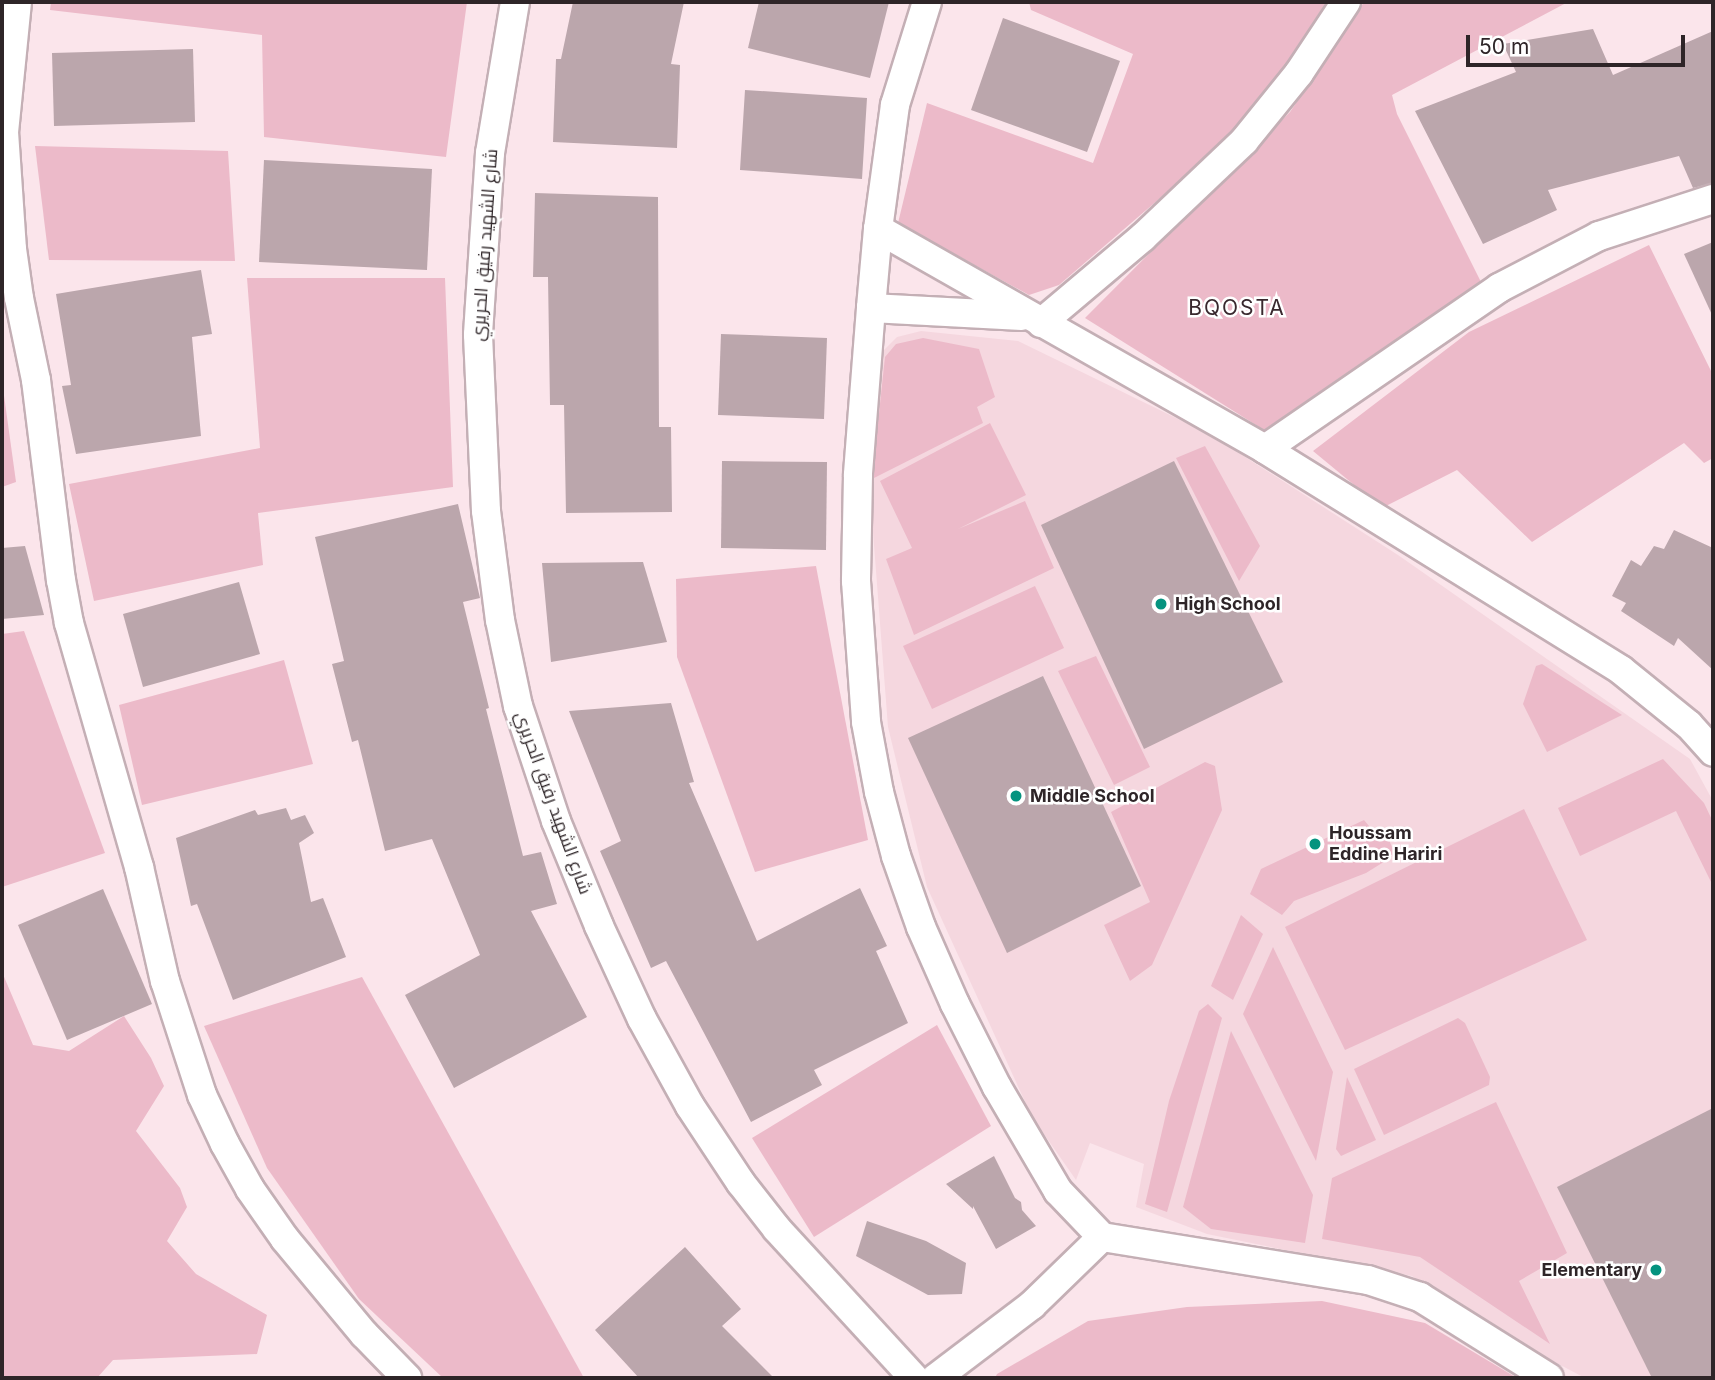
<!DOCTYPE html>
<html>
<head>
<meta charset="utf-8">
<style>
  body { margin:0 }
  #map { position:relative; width:1715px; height:1380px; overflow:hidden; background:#fbe5eb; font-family:Inter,Cairo,sans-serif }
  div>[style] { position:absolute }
  .built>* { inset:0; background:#f5d7df }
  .green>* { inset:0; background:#ecbac9 }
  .building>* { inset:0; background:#bba6ac }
  .roads { filter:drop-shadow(2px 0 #c4afb5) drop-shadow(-2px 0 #c4afb5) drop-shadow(0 2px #c4afb5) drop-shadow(0 -2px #c4afb5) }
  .minor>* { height:28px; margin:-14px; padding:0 14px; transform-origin:14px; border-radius:14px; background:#fff }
  .dots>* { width:19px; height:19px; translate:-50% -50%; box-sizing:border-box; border:4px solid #fff; border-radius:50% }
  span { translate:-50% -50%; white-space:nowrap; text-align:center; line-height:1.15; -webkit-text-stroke:5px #fff; paint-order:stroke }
  .street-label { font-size:18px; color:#2e2528 }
  .poi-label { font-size:18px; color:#2e2528; font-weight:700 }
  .left { translate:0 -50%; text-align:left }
  .right { translate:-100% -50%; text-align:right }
  .quarter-label { font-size:21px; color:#39282e; letter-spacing:2px }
  .frame { position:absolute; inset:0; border:4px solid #2e2528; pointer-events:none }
  .scale { position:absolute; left:1466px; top:35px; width:219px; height:32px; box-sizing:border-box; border:4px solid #2e2528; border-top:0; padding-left:9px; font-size:21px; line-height:24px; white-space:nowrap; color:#2e2528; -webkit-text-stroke:5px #fff; paint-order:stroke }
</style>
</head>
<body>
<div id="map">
  <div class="built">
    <i style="clip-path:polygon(921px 331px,1018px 341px,1211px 435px,1398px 555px,1690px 759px,1713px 801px,1713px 1378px,1585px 1378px,1485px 1325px,1412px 1276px,1207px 1234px,1136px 1207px,1144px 1164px,1090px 1143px,1076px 1180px,1032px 1117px,927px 887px,888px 727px,869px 480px,881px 353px,897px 337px)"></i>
  </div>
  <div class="green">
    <i style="clip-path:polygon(51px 2px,467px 2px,446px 157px,264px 137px,262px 35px,50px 10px)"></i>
    <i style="clip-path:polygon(1029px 2px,1326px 2px,1298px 48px,1230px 138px,1059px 285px,1029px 295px,898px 223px,927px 103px,1093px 163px,1133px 54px,1031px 10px)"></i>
    <i style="clip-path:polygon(1364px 2px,1568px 2px,1392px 95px,1397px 114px,1481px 282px,1264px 430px,1085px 318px,1290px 112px)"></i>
    <i style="clip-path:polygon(35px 146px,228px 151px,235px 261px,49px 260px)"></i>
    <i style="clip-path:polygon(1649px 245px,1713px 375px,1713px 458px,1704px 463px,1684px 443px,1532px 542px,1457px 470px,1382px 508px,1313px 451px,1469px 332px)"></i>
    <i style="clip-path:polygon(247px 278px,445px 278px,453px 487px,258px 513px,263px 565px,94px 601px,69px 484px,260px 448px)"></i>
    <i style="clip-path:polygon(923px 338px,979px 349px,995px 397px,977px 407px,983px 423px,872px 479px,885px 357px,896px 344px)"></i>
    <i style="clip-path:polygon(2px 381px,16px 482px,2px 487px)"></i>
    <i style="clip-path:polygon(990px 423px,1026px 495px,958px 529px,1025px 501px,1054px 568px,914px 635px,886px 559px,912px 548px,880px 481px)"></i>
    <i style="clip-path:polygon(1205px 446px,1260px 546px,1239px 581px,1176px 458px)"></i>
    <i style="clip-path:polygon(816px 566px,868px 840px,755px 872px,677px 657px,676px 579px)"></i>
    <i style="clip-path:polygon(1035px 586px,1064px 648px,932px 709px,903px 646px)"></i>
    <i style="clip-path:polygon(24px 631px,105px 853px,2px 887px,2px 634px)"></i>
    <i style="clip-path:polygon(1096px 656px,1150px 767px,1114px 785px,1058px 671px)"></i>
    <i style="clip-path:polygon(284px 660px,313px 764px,142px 805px,119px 705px)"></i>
    <i style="clip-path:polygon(1542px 664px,1622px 715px,1547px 752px,1523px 704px,1536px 666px)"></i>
    <i style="clip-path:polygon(1663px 759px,1704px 803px,1713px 822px,1713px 886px,1676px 811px,1580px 856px,1558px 808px)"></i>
    <i style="clip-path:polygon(1205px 762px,1215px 766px,1222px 810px,1152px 965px,1130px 981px,1104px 925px,1150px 902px,1111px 812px)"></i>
    <i style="clip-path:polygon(1524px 809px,1587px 940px,1345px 1050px,1285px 927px)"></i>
    <i style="clip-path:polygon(1364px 820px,1374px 832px,1388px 837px,1395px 855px,1366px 873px,1294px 901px,1282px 915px,1250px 894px,1261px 869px)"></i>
    <i style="clip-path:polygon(1241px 915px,1263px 934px,1233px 1000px,1211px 986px)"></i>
    <i style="clip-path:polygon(1273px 947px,1333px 1072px,1316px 1161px,1243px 1014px)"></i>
    <i style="clip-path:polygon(2px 972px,33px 1045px,69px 1051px,124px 1016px,151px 1058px,164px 1086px,136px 1131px,180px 1188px,187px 1207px,167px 1241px,196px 1274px,267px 1315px,257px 1354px,113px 1360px,97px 1378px,2px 1378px)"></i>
    <i style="clip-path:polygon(362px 977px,584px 1378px,443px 1378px,359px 1299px,267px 1168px,204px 1026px)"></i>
    <i style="clip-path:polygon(1208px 1004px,1222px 1018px,1167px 1212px,1145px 1204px,1169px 1101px,1199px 1011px)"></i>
    <i style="clip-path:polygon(1458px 1018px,1465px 1023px,1490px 1077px,1489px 1085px,1384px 1135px,1354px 1069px)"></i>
    <i style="clip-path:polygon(937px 1025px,991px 1126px,814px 1237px,752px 1138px)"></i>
    <i style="clip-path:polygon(1231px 1031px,1313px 1195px,1305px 1243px,1211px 1229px,1183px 1207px)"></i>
    <i style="clip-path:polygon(1347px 1077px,1376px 1140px,1341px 1156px,1336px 1149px)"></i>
    <i style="clip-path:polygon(1496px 1102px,1567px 1253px,1519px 1281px,1550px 1344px,1420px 1257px,1322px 1239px,1332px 1178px)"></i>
    <i style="clip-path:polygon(1322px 1301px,1425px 1323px,1517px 1378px,995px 1378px,997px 1374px,1088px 1321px,1187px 1307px)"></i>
  </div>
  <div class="building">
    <i style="clip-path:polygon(573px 2px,684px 2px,671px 64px,680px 65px,677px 148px,553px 142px,556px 59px,561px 59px)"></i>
    <i style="clip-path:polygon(759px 2px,889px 2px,870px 78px,748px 48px)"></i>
    <i style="clip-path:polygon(1003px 18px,1120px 61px,1087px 152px,971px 110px)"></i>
    <i style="clip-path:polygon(1593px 29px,1613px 75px,1713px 31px,1713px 183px,1693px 188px,1679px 156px,1548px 190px,1557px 210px,1483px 244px,1415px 111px,1516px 72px,1503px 44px)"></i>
    <i style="clip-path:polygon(193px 49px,195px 122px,54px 126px,52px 53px)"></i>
    <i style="clip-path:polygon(745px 90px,867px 98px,862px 179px,740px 170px)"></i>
    <i style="clip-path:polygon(264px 160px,432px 169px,427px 270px,259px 262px)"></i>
    <i style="clip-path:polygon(535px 193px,658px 197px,659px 427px,671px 427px,672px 512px,566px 513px,564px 405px,550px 405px,548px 277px,533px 277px)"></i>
    <i style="clip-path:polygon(1713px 242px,1713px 317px,1684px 254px)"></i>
    <i style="clip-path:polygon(201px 270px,212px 334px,192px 337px,201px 436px,76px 454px,62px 386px,71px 385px,56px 294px)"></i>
    <i style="clip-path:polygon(721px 334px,827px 338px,824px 419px,718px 415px)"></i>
    <i style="clip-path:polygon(722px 461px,827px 462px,826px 550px,721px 548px)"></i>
    <i style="clip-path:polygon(1174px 461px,1283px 682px,1144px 749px,1041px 525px)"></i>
    <i style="clip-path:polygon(458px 504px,480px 598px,463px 602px,489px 708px,486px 709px,523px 856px,541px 852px,557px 904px,531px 911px,587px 1017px,454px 1088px,405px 995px,480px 955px,432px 839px,385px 851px,358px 740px,352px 742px,332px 664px,344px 661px,315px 537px)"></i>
    <i style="clip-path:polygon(1674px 530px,1713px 548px,1713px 670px,1678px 638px,1674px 646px,1621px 611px,1626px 603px,1612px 596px,1631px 560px,1641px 566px,1654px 546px,1664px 549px)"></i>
    <i style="clip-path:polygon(25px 546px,44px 615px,2px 619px,2px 548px)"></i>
    <i style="clip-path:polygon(643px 562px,667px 642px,551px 662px,542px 563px)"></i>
    <i style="clip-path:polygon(239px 582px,260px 654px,143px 687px,123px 614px)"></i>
    <i style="clip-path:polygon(1043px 676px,1141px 886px,1007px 953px,908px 738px)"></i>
    <i style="clip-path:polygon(671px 703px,694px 782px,689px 783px,757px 941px,860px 888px,887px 946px,876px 951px,908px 1023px,814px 1070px,822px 1085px,751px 1122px,666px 961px,651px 968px,600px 851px,621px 841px,569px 711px)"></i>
    <i style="clip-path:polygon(286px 808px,291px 820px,305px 815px,314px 833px,299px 843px,311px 902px,323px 898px,346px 957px,233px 1000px,197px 904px,191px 906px,176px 838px,255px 810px,258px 815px)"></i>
    <i style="clip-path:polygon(103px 889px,152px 1004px,67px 1040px,18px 925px)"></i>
    <i style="clip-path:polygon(1713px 1108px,1713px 1378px,1652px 1378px,1557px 1187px)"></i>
    <i style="clip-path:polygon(994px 1156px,1015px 1198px,1021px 1202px,1022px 1210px,1036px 1226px,996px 1249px,973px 1206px,973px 1209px,946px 1184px)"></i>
    <i style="clip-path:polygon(867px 1221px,926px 1241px,966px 1263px,962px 1294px,928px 1295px,856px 1256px)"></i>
    <i style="clip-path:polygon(685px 1247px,741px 1309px,722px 1326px,774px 1378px,639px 1378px,595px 1330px)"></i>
  </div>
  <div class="roads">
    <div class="minor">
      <i style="left:17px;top:2px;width:131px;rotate:95.7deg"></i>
      <i style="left:4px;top:132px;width:117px;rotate:86.1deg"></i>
      <i style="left:12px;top:249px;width:49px;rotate:81.9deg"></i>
      <i style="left:19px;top:298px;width:84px;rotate:78.3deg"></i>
      <i style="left:36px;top:380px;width:202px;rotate:82.9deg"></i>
      <i style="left:61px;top:580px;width:44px;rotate:79.5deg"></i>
      <i style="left:69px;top:623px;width:254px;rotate:74deg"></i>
      <i style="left:139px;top:867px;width:117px;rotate:77.2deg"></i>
      <i style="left:165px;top:981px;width:120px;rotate:72deg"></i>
      <i style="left:202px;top:1095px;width:54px;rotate:64.9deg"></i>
      <i style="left:225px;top:1144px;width:51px;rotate:60.9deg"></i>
      <i style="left:250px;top:1189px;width:61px;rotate:55deg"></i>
      <i style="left:285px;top:1239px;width:124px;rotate:50.3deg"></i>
      <i style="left:364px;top:1334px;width:62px;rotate:45.7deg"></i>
      <i style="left:515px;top:2px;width:153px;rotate:99.4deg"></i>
      <i style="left:490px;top:153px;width:182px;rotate:93.8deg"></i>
      <i style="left:478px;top:335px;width:176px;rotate:87.4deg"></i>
      <i style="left:486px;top:511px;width:110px;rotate:82.7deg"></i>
      <i style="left:500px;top:620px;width:88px;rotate:78.2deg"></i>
      <i style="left:518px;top:706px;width:121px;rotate:71.7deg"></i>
      <i style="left:556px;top:821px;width:113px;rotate:67.7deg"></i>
      <i style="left:599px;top:926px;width:102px;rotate:65.2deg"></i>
      <i style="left:642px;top:1019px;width:99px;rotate:61.1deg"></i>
      <i style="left:690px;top:1106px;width:92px;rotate:56.5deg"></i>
      <i style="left:741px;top:1183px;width:58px;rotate:52deg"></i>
      <i style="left:777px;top:1229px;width:202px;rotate:47.4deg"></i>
      <i style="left:927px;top:2px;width:108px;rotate:107.3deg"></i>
      <i style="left:895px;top:105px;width:125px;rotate:97.8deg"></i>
      <i style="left:878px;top:229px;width:79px;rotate:95.1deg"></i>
      <i style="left:871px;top:308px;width:168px;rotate:94.5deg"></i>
      <i style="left:858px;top:475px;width:106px;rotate:91.1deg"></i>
      <i style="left:856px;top:581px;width:141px;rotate:85.9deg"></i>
      <i style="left:866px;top:722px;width:71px;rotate:79.5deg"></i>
      <i style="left:879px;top:792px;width:66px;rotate:75.1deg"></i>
      <i style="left:896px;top:856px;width:75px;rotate:70.6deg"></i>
      <i style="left:921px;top:927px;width:84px;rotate:66.2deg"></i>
      <i style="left:955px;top:1004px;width:93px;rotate:63.2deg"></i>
      <i style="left:997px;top:1087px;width:121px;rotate:59.6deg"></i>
      <i style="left:1058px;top:1191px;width:64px;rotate:46.3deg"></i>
      <i style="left:1102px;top:1237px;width:98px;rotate:135.8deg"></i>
      <i style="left:1032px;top:1305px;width:121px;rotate:142.8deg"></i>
      <i style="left:878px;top:229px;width:445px;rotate:29.6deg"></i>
      <i style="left:1265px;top:449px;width:419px;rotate:31.8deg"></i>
      <i style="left:1621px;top:670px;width:87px;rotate:39deg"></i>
      <i style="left:1689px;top:725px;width:36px;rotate:48deg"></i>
      <i style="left:871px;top:308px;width:151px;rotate:3deg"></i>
      <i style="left:1041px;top:323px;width:133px;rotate:-40.1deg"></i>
      <i style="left:1143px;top:237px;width:139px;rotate:-43.5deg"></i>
      <i style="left:1244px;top:141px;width:87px;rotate:-51deg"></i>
      <i style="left:1299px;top:73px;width:85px;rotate:-56.5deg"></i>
      <i style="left:1265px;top:449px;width:284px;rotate:-34.5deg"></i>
      <i style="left:1499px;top:288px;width:113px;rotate:-27.5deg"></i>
      <i style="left:1599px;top:236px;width:120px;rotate:-18deg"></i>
      <i style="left:1102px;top:1237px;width:269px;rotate:9.2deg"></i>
      <i style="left:1368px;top:1280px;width:55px;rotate:18.1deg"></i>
      <i style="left:1420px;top:1297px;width:152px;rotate:32.1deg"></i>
    </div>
  </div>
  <div class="dots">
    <i style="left:1161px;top:604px;background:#05937f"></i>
    <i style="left:1016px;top:796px;background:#05937f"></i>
    <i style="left:1315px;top:844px;background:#05937f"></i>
    <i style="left:1656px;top:1270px;background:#05937f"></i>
  </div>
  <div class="street-label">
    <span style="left:485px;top:245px;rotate:-86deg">شارع الشهيد رفيق الحريري</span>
    <span style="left:553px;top:803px;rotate:70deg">شارع الشهيد رفيق الحريري</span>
  </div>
  <div class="poi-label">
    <span class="left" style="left:1175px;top:604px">High School</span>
    <span class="left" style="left:1030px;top:796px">Middle School</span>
    <span class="left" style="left:1329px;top:844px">Houssam<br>Eddine Hariri</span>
    <span class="right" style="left:1642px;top:1270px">Elementary</span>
  </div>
  <div class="quarter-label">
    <span style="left:1237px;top:308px">BQOSTA</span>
  </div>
  <div class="frame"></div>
  <div class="scale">50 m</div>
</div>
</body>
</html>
